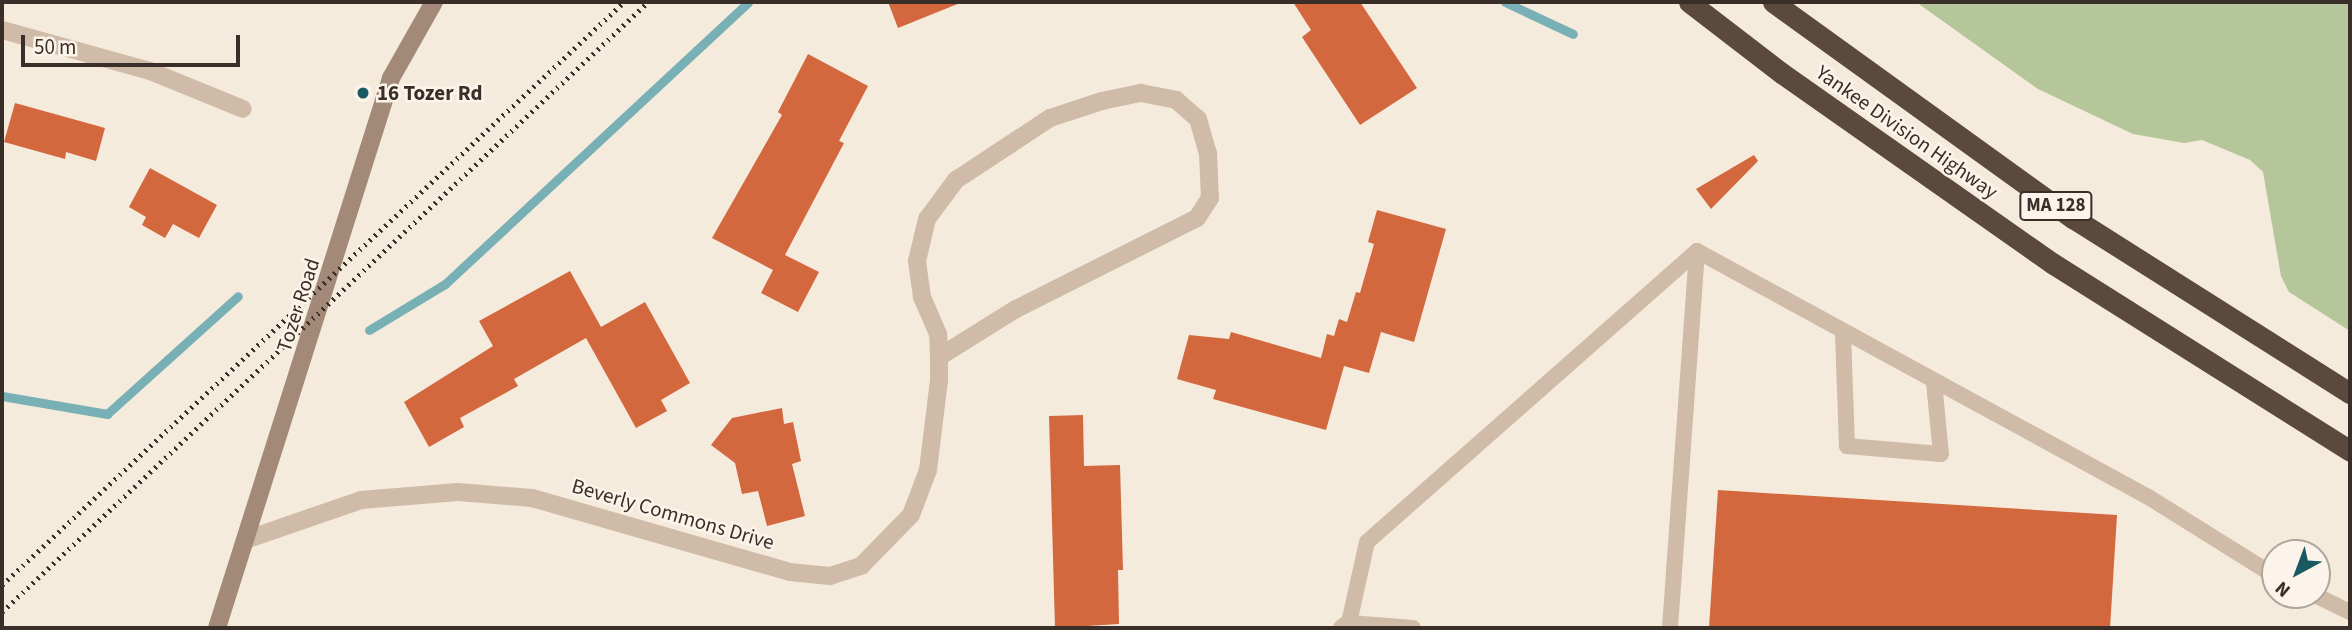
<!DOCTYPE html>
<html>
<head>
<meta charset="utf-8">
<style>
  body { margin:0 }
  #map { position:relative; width:2352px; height:630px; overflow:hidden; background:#f5ebdd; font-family:"Source Sans 3",sans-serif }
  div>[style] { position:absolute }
  .green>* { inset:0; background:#b6c69b }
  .stream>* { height:9px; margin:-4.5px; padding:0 4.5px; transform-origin:4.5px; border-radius:4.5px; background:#78b0b5 }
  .building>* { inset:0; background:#d3673d }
  .service>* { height:16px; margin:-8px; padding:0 8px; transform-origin:8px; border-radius:8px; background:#cfbba7 }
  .minor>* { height:18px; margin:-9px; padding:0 9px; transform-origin:9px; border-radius:9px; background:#cfbba7 }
  .secondary>* { height:18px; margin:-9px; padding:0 9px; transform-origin:9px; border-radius:9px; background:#a38978 }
  .motorway>* { height:21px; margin:-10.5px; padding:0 10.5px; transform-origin:10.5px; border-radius:10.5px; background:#5c493e }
  .rail>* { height:5px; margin-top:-2.5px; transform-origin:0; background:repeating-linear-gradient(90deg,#3a2f28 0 2px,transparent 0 7px) }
  .dots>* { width:19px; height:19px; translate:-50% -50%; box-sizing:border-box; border:4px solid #fcf4ea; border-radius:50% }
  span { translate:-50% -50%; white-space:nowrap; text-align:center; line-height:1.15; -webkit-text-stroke:5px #fcf4ea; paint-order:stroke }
  .shield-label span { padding:2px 5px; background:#fcf4ea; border:2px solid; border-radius:5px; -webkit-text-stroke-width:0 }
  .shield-label { font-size:19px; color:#3a2f28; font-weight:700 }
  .poi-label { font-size:21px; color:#3a2f28; font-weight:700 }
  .left { translate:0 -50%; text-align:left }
  .street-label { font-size:21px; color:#3a2f28 }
  .frame { position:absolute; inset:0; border:4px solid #3a2f28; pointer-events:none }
  .north { position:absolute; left:2261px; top:539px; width:70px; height:70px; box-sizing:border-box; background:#fcf4ea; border:2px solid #aea59c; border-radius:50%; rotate:221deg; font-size:19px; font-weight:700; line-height:28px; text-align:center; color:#3a2f28 }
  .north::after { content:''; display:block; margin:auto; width:24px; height:32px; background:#195961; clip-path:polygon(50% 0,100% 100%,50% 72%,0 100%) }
  .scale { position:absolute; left:21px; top:35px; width:219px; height:32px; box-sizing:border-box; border:4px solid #3a2f28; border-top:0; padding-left:9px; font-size:21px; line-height:24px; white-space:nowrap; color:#3a2f28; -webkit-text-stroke:5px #fcf4ea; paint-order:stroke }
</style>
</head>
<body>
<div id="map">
  <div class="green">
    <i style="clip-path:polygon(1916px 2px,2350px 2px,2350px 331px,2289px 292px,2281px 276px,2263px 172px,2250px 160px,2202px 140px,2184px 143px,2133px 134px,2038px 89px)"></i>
  </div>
  <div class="stream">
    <i style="left:1505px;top:2px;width:75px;rotate:25.2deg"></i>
    <i style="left:369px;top:330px;width:89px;rotate:-31.2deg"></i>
    <i style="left:445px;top:284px;width:414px;rotate:-42.9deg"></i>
    <i style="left:2px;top:396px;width:107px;rotate:9.7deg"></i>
    <i style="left:107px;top:414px;width:176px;rotate:-42deg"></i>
  </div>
  <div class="building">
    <i style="clip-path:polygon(888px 2px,960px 2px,960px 3px,898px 28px)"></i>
    <i style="clip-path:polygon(1293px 2px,1360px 2px,1417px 88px,1360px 125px,1302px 37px,1311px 30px)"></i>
    <i style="clip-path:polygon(808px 54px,868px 86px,839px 141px,844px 143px,785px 255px,819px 272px,798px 312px,761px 293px,773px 270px,712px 238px,782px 115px,778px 112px)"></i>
    <i style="clip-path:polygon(15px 103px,105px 128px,96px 161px,66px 152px,65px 159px,4px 142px)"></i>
    <i style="clip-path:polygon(1754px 155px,1758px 161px,1711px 209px,1696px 189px)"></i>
    <i style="clip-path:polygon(150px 168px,217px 205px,199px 238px,173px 224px,165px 238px,142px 225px,146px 217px,129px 207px)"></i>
    <i style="clip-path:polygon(1377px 210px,1446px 229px,1414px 342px,1381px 332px,1369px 373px,1344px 366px,1326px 430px,1213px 399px,1216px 390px,1177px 379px,1189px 335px,1229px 339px,1231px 332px,1321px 358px,1327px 334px,1334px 336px,1339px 319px,1347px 322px,1356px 292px,1360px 293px,1374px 244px,1368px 242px)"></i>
    <i style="clip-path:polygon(570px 271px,601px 327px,645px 302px,690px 383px,661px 400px,667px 411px,636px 428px,586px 338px,514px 379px,518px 386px,460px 418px,464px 427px,429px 447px,404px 402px,493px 346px,479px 321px)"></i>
    <i style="clip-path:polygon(782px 408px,784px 424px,793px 422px,801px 461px,792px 464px,805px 516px,767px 526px,758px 491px,742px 494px,735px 463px,711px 445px,732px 418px)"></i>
    <i style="clip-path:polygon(1083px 415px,1084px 466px,1120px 465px,1123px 570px,1118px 570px,1119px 624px,1055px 628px,1049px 416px)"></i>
    <i style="clip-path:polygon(1718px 490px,2117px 515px,2110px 628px,1709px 628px)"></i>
  </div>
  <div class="service">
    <i style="left:1697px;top:251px;width:516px;rotate:28.6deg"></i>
    <i style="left:2150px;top:498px;width:147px;rotate:32deg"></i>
    <i style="left:1843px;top:333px;width:113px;rotate:88deg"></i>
    <i style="left:1847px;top:446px;width:94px;rotate:4.9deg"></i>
    <i style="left:1941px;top:454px;width:71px;rotate:-95.6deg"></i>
    <i style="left:2315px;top:595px;width:39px;rotate:26deg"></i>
    <i style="left:1413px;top:628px;width:64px;rotate:-175.5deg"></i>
    <i style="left:1349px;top:623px;width:83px;rotate:-77.5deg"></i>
    <i style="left:1367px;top:542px;width:440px;rotate:-41.4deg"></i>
    <i style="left:1697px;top:251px;width:378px;rotate:94.1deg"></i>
  </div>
  <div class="minor">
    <i style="left:2px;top:30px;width:154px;rotate:15.5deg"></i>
    <i style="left:150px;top:71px;width:100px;rotate:22.2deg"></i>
    <i style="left:245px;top:540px;width:123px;rotate:-19deg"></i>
    <i style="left:361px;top:500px;width:97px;rotate:-4.7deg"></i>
    <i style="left:458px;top:492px;width:74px;rotate:4.6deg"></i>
    <i style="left:532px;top:498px;width:268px;rotate:16deg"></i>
    <i style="left:790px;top:572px;width:40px;rotate:5.7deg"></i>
    <i style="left:830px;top:576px;width:33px;rotate:-18deg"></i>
    <i style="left:861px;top:566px;width:71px;rotate:-45.6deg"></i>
    <i style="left:911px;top:515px;width:48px;rotate:-69.3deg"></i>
    <i style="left:928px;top:470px;width:91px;rotate:-83deg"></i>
    <i style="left:939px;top:380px;width:23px;rotate:-90deg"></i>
    <i style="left:939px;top:357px;width:23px;rotate:-92deg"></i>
    <i style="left:938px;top:334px;width:40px;rotate:-113.4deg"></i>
    <i style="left:922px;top:297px;width:36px;rotate:-98deg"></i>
    <i style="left:917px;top:261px;width:43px;rotate:-76.6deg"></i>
    <i style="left:927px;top:219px;width:49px;rotate:-53.4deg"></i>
    <i style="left:956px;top:180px;width:113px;rotate:-33.4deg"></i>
    <i style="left:1050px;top:118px;width:55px;rotate:-18.1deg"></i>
    <i style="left:1102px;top:101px;width:40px;rotate:-12deg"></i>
    <i style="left:1141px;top:93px;width:36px;rotate:11deg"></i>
    <i style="left:1176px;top:100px;width:29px;rotate:41deg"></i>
    <i style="left:1198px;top:119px;width:35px;rotate:74deg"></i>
    <i style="left:1208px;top:153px;width:45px;rotate:87.5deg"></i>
    <i style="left:1210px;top:198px;width:24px;rotate:123deg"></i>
    <i style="left:1197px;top:218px;width:203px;rotate:153.3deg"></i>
    <i style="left:1016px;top:309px;width:91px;rotate:148.1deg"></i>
    <i style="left:1342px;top:628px;width:9px;rotate:-36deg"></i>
  </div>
  <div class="secondary">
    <i style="left:217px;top:628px;width:577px;rotate:-72.44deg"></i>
    <i style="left:391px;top:78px;width:87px;rotate:-60.5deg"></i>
  </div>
  <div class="motorway">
    <i style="left:1689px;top:2px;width:118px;rotate:37.5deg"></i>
    <i style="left:1783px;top:74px;width:329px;rotate:35.1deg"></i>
    <i style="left:2052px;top:263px;width:352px;rotate:32.2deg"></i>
    <i style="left:1773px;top:2px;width:370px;rotate:35.8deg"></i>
    <i style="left:2073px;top:218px;width:328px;rotate:32.3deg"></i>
  </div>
  <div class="rail">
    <i style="left:2px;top:585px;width:853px;rotate:-43.15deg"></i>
    <i style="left:2px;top:612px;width:888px;rotate:-43.36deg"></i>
  </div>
  <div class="dots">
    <i style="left:363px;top:93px;background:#195961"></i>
  </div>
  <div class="shield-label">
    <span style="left:2056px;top:206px">MA 128</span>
  </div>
  <div class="poi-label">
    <span class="left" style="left:377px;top:93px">16 Tozer Rd</span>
  </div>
  <div class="street-label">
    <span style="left:1907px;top:132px;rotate:35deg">Yankee Division Highway</span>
    <span style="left:298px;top:305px;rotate:-72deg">Tozer Road</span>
    <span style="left:673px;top:514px;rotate:16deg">Beverly Commons Drive</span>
  </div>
  <div class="frame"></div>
  <div class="north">N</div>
  <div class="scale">50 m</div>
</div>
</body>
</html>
